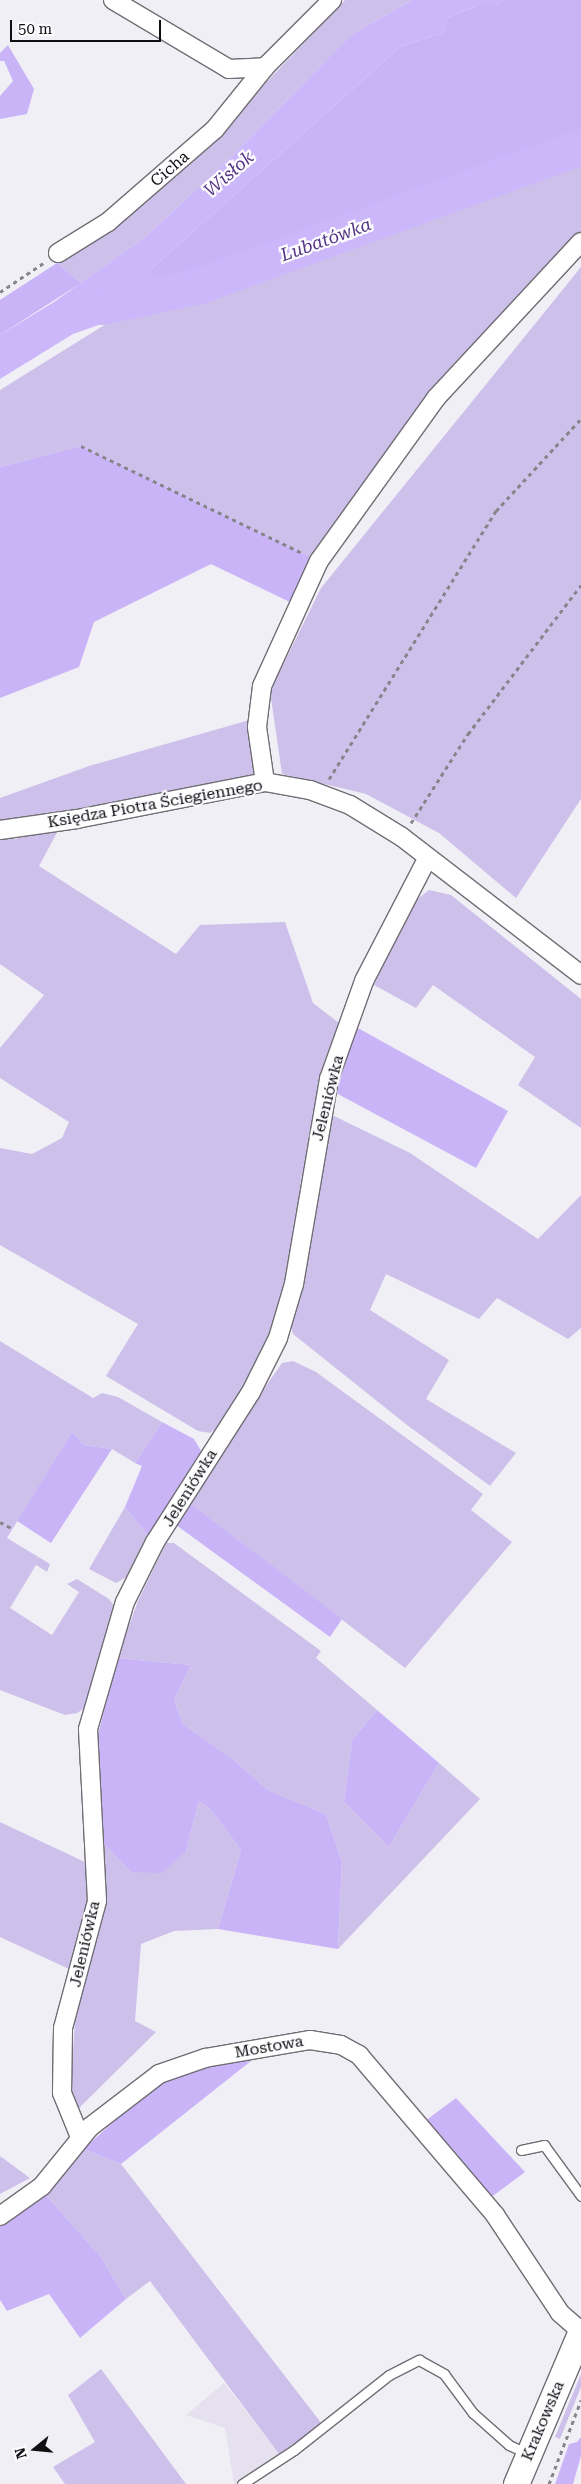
<!DOCTYPE html>
<html>
<head>
<meta charset="utf-8">
<style>
  body { margin:0 }
  #map { position:relative; width:581px; height:2484px; overflow:hidden; background:#f1eff6; font-family:"Roboto Serif",serif }
  div>[style] { position:absolute }
  .built>* { inset:0; background:#e5e1ef }
  .green>* { inset:0; background:#cdc0ea }
  .forest>* { inset:0; background:#cab4f8 }
  .water>* { inset:0; background:#cdb7fb }
  .river>* { height:36px; margin:-18px; padding:0 18px; transform-origin:18px; border-radius:18px; background:#cdb7fb }
  .path>* { height:3px; margin-top:-1.5px; transform-origin:0; background:repeating-linear-gradient(90deg,#86858a 0 4px,transparent 0 8px) }
  .roads { filter:drop-shadow(1px 0 #706e74) drop-shadow(-1px 0 #706e74) drop-shadow(0 1px #706e74) drop-shadow(0 -1px #706e74) }
  .lane>* { height:9px; margin:-4.5px; padding:0 4.5px; transform-origin:4.5px; border-radius:4.5px; background:#fff }
  .street>* { height:18px; margin:-9px; padding:0 9px; transform-origin:9px; border-radius:9px; background:#fff }
  .secondary>* { height:25px; margin:-12.5px; padding:0 12.5px; transform-origin:12.5px; border-radius:12.5px; background:#fff }
  span { translate:-50% -50%; white-space:nowrap; text-align:center; line-height:1.15; -webkit-text-stroke:4.5px #fdfdff; paint-order:stroke }
  .street-label { font-size:16px; color:#0f0e10 }
  .water-label { font-size:18px; color:#543584; font-style:italic }
  .north { position:absolute; left:10px; top:2424px; width:50px; height:50px; -webkit-text-stroke:4px #fdfdff; paint-order:stroke; rotate:253deg; font-size:14px; font-weight:700; line-height:20px; text-align:center; color:#0f0e10 }
  .north::after { content:''; display:block; margin:auto; width:18px; height:22px; background:#0f0e10; clip-path:polygon(50% 0,100% 100%,50% 72%,0 100%) }
  .scale { position:absolute; left:10px; top:20px; width:151px; height:22px; box-sizing:border-box; border:2px solid #0f0e10; border-top:0; padding-left:6px; font-size:15px; line-height:18px; white-space:nowrap; color:#0f0e10; -webkit-text-stroke:4px #fdfdff; paint-order:stroke }
</style>
</head>
<body>
<div id="map">
  <div class="built">
    <i style="clip-path:polygon(224px 2383px,279px 2454px,244px 2484px,234px 2484px,225px 2428px,186px 2415px)"></i>
  </div>
  <div class="green">
    <i style="clip-path:polygon(345px 0,412px 0,351px 35px,225px 163px,145px 237px,81px 283px,57px 263px,121px 222px,178px 175px)"></i>
    <i style="clip-path:polygon(581px 161px,581px 238px,579px 236px,319px 561px,81px 446px,0 467px,0 390px,159px 291px,534px 172px)"></i>
    <i style="clip-path:polygon(581px 267px,581px 799px,516px 898px,439px 833px,366px 794px,282px 774px,270px 691px,321px 588px)"></i>
    <i style="clip-path:polygon(253px 719px,254px 771px,250px 778px,12px 824px,0 821px,0 798px,89px 766px)"></i>
    <i style="clip-path:polygon(59px 829px,39px 866px,176px 954px,200px 925px,285px 922px,313px 1003px,339px 1023px,301px 1179px,289px 1279px,262px 1358px,221px 1425px,210px 1433px,198px 1431px,106px 1376px,138px 1324px,0 1245px,0 1148px,32px 1154px,62px 1138px,69px 1122px,0 1078px,0 1048px,44px 995px,0 964px,0 835px,15px 839px)"></i>
    <i style="clip-path:polygon(429px 890px,451px 895px,581px 999px,581px 1128px,518px 1085px,535px 1057px,433px 985px,416px 1008px,374px 985px,415px 901px)"></i>
    <i style="clip-path:polygon(330px 1114px,410px 1153px,538px 1239px,581px 1195px,581px 1328px,568px 1339px,497px 1298px,479px 1319px,386px 1274px,370px 1310px,449px 1360px,426px 1399px,516px 1453px,490px 1486px,407px 1425px,293px 1334px,291px 1326px)"></i>
    <i style="clip-path:polygon(0 1341px,93px 1398px,102px 1393px,118px 1397px,162px 1422px,135px 1463px,112px 1449px,84px 1445px,72px 1432px,7px 1538px,50px 1564px,47px 1572px,36px 1565px,10px 1608px,52px 1635px,79px 1592px,67px 1584px,77px 1579px,109px 1599px,115px 1607px,85px 1708px,77px 1713px,65px 1715px,0 1690px)"></i>
    <i style="clip-path:polygon(293px 1361px,316px 1372px,483px 1494px,471px 1510px,512px 1542px,405px 1668px,186px 1500px,282px 1363px)"></i>
    <i style="clip-path:polygon(125px 1507px,148px 1536px,127px 1577px,116px 1583px,89px 1569px)"></i>
    <i style="clip-path:polygon(166px 1543px,174px 1543px,321px 1651px,316px 1658px,377px 1710px,352px 1740px,344px 1802px,389px 1847px,439px 1763px,480px 1799px,338px 1949px,342px 1862px,326px 1814px,268px 1790px,234px 1760px,183px 1724px,174px 1700px,191px 1665px,117px 1658px,138px 1601px)"></i>
    <i style="clip-path:polygon(199px 1801px,211px 1810px,241px 1850px,218px 1929px,174px 1931px,141px 1944px,135px 2021px,156px 2032px,76px 2111px,71px 2090px,75px 2018px,106px 1902px,104px 1844px,131px 1872px,186px 1851px)"></i>
    <i style="clip-path:polygon(0 1822px,89px 1864px,88px 1898px,69px 1969px,0 1937px)"></i>
    <i style="clip-path:polygon(83px 2149px,121px 2164px,322px 2424px,279px 2454px,150px 2281px,126px 2299px,101px 2257px,44px 2193px)"></i>
    <i style="clip-path:polygon(0 2156px,30px 2178px,0 2194px)"></i>
    <i style="clip-path:polygon(101px 2369px,186px 2484px,65px 2484px,53px 2467px,95px 2442px,68px 2395px)"></i>
    <i style="clip-path:polygon(581px 2374px,581px 2387px,560px 2439px,555px 2437px)"></i>
  </div>
  <div class="forest">
    <i style="clip-path:polygon(503px 0,581px 0,581px 161px,534px 172px,159px 291px,149px 271px,401px 46px,443px 33px,447px 18px,479px 5px,496px 5px)"></i>
    <i style="clip-path:polygon(8px 45px,34px 89px,27px 114px,0 119px,0 96px,13px 81px,4px 61px,0 61px,0 53px)"></i>
    <i style="clip-path:polygon(57px 263px,81px 283px,0 335px,0 300px)"></i>
    <i style="clip-path:polygon(81px 446px,319px 561px,296px 605px,211px 564px,94px 622px,79px 667px,0 698px,0 467px)"></i>
    <i style="clip-path:polygon(356px 1027px,508px 1111px,476px 1168px,336px 1093px)"></i>
    <i style="clip-path:polygon(162px 1422px,194px 1439px,203px 1454px,148px 1536px,125px 1507px,142px 1466px,135px 1463px)"></i>
    <i style="clip-path:polygon(72px 1432px,84px 1445px,112px 1449px,51px 1543px,17px 1521px)"></i>
    <i style="clip-path:polygon(186px 1500px,342px 1619px,330px 1637px,176px 1525px)"></i>
    <i style="clip-path:polygon(117px 1658px,191px 1665px,174px 1700px,183px 1724px,234px 1760px,268px 1790px,326px 1814px,342px 1862px,338px 1949px,218px 1929px,241px 1850px,211px 1810px,199px 1801px,186px 1851px,162px 1873px,131px 1872px,104px 1844px,98px 1780px,98px 1735px)"></i>
    <i style="clip-path:polygon(377px 1710px,439px 1763px,389px 1847px,344px 1802px,352px 1740px)"></i>
    <i style="clip-path:polygon(256px 2057px,121px 2164px,83px 2149px,162px 2079px,211px 2063px)"></i>
    <i style="clip-path:polygon(456px 2098px,525px 2172px,490px 2198px,425px 2121px)"></i>
    <i style="clip-path:polygon(44px 2193px,101px 2257px,126px 2299px,80px 2338px,49px 2294px,7px 2311px,0 2300px,0 2219px)"></i>
    <i style="clip-path:polygon(581px 2437px,581px 2456px,573px 2484px,555px 2484px,569px 2444px,577px 2442px)"></i>
  </div>
  <div class="water">
    <i style="clip-path:polygon(412px 0,503px 0,496px 5px,479px 5px,447px 18px,443px 33px,401px 46px,149px 271px,159px 291px,113px 320px,73px 334px,0 379px,0 335px,54px 302px,145px 237px,225px 163px,351px 35px)"></i>
  </div>
  <div class="river">
    <i style="left:102px;top:307px;width:100px;rotate:-12.1deg"></i>
    <i style="left:200px;top:286px;width:406px;rotate:-20deg"></i>
  </div>
  <div class="path">
    <i style="left:0;top:292px;width:54px;rotate:-33.7deg"></i>
    <i style="left:81px;top:446px;width:246px;rotate:25.8deg"></i>
    <i style="left:329px;top:779px;width:316px;rotate:-58.1deg"></i>
    <i style="left:496px;top:511px;width:125px;rotate:-47.3deg"></i>
    <i style="left:411px;top:823px;width:106px;rotate:-57.4deg"></i>
    <i style="left:468px;top:734px;width:187px;rotate:-52.8deg"></i>
    <i style="left:0;top:1522px;width:15px;rotate:28deg"></i>
    <i style="left:549px;top:2484px;width:90px;rotate:-69.1deg"></i>
  </div>
  <div class="roads">
    <div class="lane">
      <i style="left:521px;top:2150px;width:24px;rotate:-12deg"></i>
      <i style="left:544px;top:2145px;width:63px;rotate:54deg"></i>
      <i style="left:242px;top:2484px;width:62px;rotate:-33.2deg"></i>
      <i style="left:294px;top:2450px;width:121px;rotate:-38.3deg"></i>
      <i style="left:389px;top:2375px;width:34px;rotate:-27deg"></i>
      <i style="left:419px;top:2360px;width:29px;rotate:29deg"></i>
      <i style="left:444px;top:2374px;width:49px;rotate:53.4deg"></i>
      <i style="left:473px;top:2413px;width:48px;rotate:41.6deg"></i>
      <i style="left:509px;top:2445px;width:21px;rotate:25deg"></i>
    </div>
    <div class="street">
      <i style="left:113px;top:0;width:135px;rotate:30.7deg"></i>
      <i style="left:229px;top:69px;width:36px;rotate:-3deg"></i>
      <i style="left:265px;top:67px;width:95px;rotate:-45deg"></i>
      <i style="left:58px;top:253px;width:59px;rotate:-31.8deg"></i>
      <i style="left:108px;top:222px;width:142px;rotate:-41deg"></i>
      <i style="left:215px;top:129px;width:80px;rotate:-51.1deg"></i>
      <i style="left:265px;top:782px;width:56px;rotate:-98.3deg"></i>
      <i style="left:257px;top:727px;width:41px;rotate:-83deg"></i>
      <i style="left:262px;top:686px;width:137px;rotate:-65.5deg"></i>
      <i style="left:319px;top:561px;width:201px;rotate:-54.3deg"></i>
      <i style="left:436px;top:398px;width:213px;rotate:-47.1deg"></i>
      <i style="left:0;top:830px;width:78px;rotate:-8.1deg"></i>
      <i style="left:77px;top:819px;width:192px;rotate:-11.1deg"></i>
      <i style="left:265px;top:782px;width:46px;rotate:10.1deg"></i>
      <i style="left:310px;top:790px;width:43px;rotate:20.6deg"></i>
      <i style="left:350px;top:805px;width:61px;rotate:31.6deg"></i>
      <i style="left:402px;top:837px;width:226px;rotate:37.6deg"></i>
      <i style="left:80px;top:2137px;width:48px;rotate:-112.2deg"></i>
      <i style="left:62px;top:2093px;width:65px;rotate:-89.1deg"></i>
      <i style="left:63px;top:2028px;width:131px;rotate:-75deg"></i>
      <i style="left:97px;top:1901px;width:172px;rotate:-93deg"></i>
      <i style="left:88px;top:1729px;width:132px;rotate:-73.8deg"></i>
      <i style="left:125px;top:1602px;width:67px;rotate:-63.4deg"></i>
      <i style="left:155px;top:1542px;width:178px;rotate:-57.4deg"></i>
      <i style="left:251px;top:1392px;width:60px;rotate:-63.4deg"></i>
      <i style="left:278px;top:1338px;width:56px;rotate:-73.5deg"></i>
      <i style="left:294px;top:1284px;width:208px;rotate:-80.3deg"></i>
      <i style="left:329px;top:1079px;width:104px;rotate:-70.3deg"></i>
      <i style="left:364px;top:981px;width:137px;rotate:-62.7deg"></i>
      <i style="left:0;top:2216px;width:52px;rotate:-35.5deg"></i>
      <i style="left:42px;top:2186px;width:76px;rotate:-50.9deg"></i>
      <i style="left:90px;top:2127px;width:87px;rotate:-37.5deg"></i>
      <i style="left:159px;top:2074px;width:49px;rotate:-19.2deg"></i>
      <i style="left:205px;top:2058px;width:107px;rotate:-9.7deg"></i>
      <i style="left:310px;top:2040px;width:31px;rotate:9deg"></i>
      <i style="left:341px;top:2045px;width:21px;rotate:29deg"></i>
      <i style="left:359px;top:2055px;width:210px;rotate:49.6deg"></i>
      <i style="left:495px;top:2215px;width:118px;rotate:56.4deg"></i>
      <i style="left:560px;top:2313px;width:28px;rotate:41deg"></i>
    </div>
    <div class="secondary">
      <i style="left:516px;top:2484px;width:166px;rotate:-67deg"></i>
    </div>
  </div>
  <div class="street-label">
    <span style="left:170px;top:169px;rotate:-41deg">Cicha</span>
    <span style="left:155px;top:804px;rotate:-10deg">Księdza Piotra Ściegiennego</span>
    <span style="left:328px;top:1098px;rotate:-76deg">Jeleniówka</span>
    <span style="left:190px;top:1488px;rotate:-58deg">Jeleniówka</span>
    <span style="left:85px;top:1944px;rotate:-77deg">Jeleniówka</span>
    <span style="left:269px;top:2047px;rotate:-10deg">Mostowa</span>
    <span style="left:543px;top:2421px;rotate:-67deg">Krakowska</span>
  </div>
  <div class="water-label">
    <span style="left:229px;top:174px;rotate:-41deg">Wisłok</span>
    <span style="left:326px;top:240px;rotate:-20deg">Lubatówka</span>
  </div>
  <div class="north">N</div>
  <div class="scale">50 m</div>
</div>
</body>
</html>
